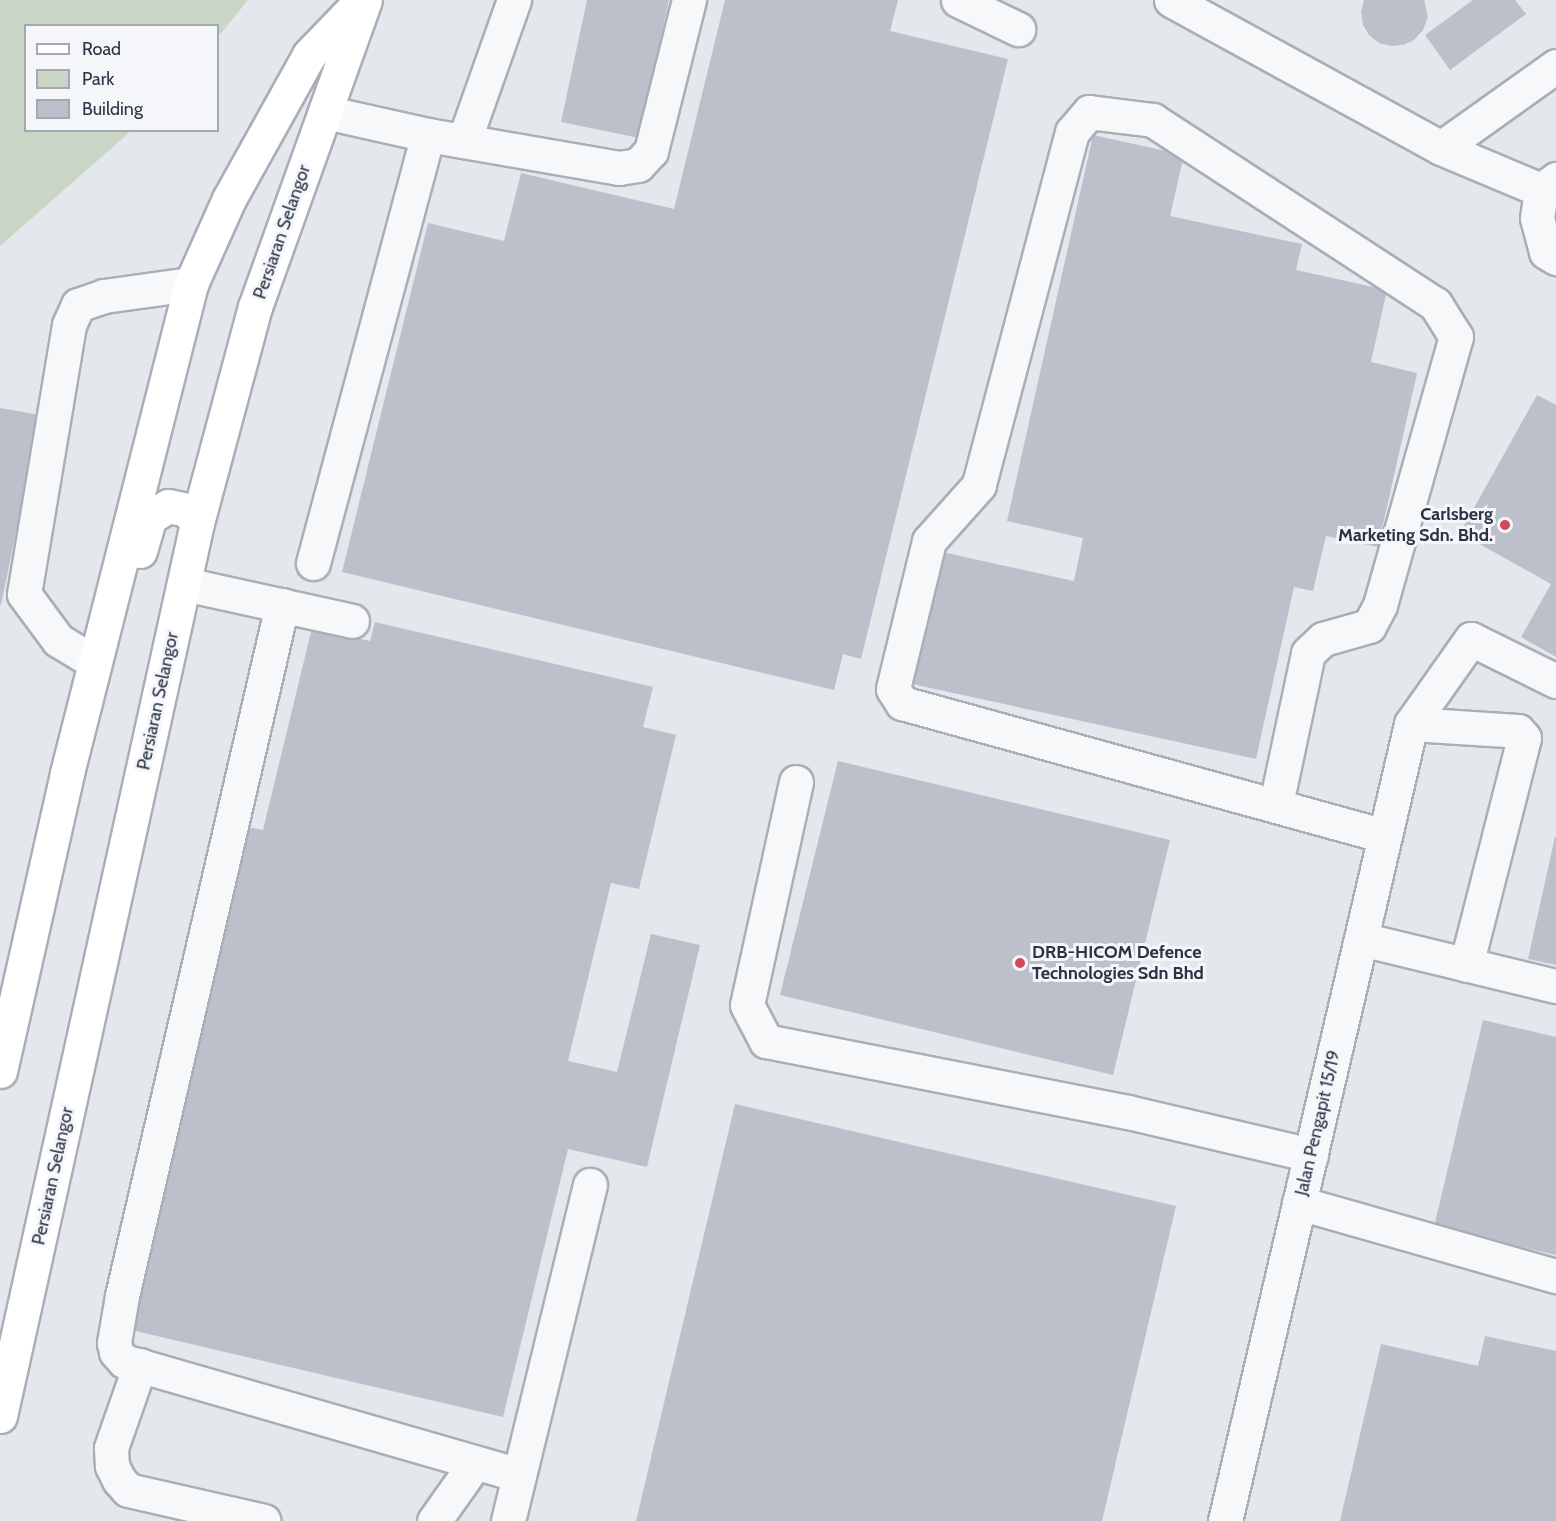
<!DOCTYPE html>
<html>
<head>
<meta charset="utf-8">
<style>
  body { margin:0 }
  #map { position:relative; width:1556px; height:1521px; overflow:hidden; background:#e4e7ec; font-family:Cabin,sans-serif }
  div>[style] { position:absolute }
  .green>* { inset:0; background:#c9d6c5 }
  .building>* { inset:0; background:#bbc0ca }
  .roads { filter:drop-shadow(2px 0 #a9aeb7) drop-shadow(-2px 0 #a9aeb7) drop-shadow(0 2px #a9aeb7) drop-shadow(0 -2px #a9aeb7) }
  .minor>* { height:33px; margin:-16.5px; padding:0 16.5px; transform-origin:16.5px; border-radius:16.5px; background:#f7f8fa }
  .major>* { height:33px; margin:-16.5px; padding:0 16.5px; transform-origin:16.5px; border-radius:16.5px; background:#fff }
  .dots>* { width:16px; height:16px; translate:-50% -50%; box-sizing:border-box; border:3px solid #f4f6f9; border-radius:50% }
  span { translate:-50% -50%; white-space:nowrap; text-align:center; line-height:1.15; -webkit-text-stroke:6px #f4f6f9; paint-order:stroke }
  .street-label { font-size:18px; color:#2b3445 }
  .poi-label { font-size:18px; color:#2b3445; font-weight:700 }
  .right { translate:-100% -50%; text-align:right }
  .left { translate:0 -50%; text-align:left }
  .legend { position:absolute; left:24px; top:24px; width:195px; height:108px; box-sizing:border-box; background:#f4f6f9; border:2px solid #a4a8b1; margin:0; padding:8px 10px; list-style:none; font-size:18px; color:#2b3445 }
  .legend li { display:flex; align-items:center; gap:12px; height:30px }
  .legend b { width:30px; border:2px solid #a4a8b1 }
</style>
</head>
<body>
<div id="map">
  <div class="green">
    <i style="clip-path:polygon(0 0,248px 0,218px 37px,218px 26px,26px 26px,26px 130px,131px 131px,0 246px)"></i>
  </div>
  <div class="building">
    <i style="clip-path:polygon(587px 0,669px 0,639px 138px,561px 122px)"></i>
    <i style="clip-path:polygon(725px 0,898px 0,890px 31px,1008px 59px,861px 659px,843px 654px,834px 690px,342px 572px,428px 223px,504px 241px,521px 173px,674px 209px)"></i>
    <i style="clip-path:polygon(1364px 0,1424px 0,1428px 17px,1423px 30px,1414px 40px,1403px 45px,1391px 46px,1379px 43px,1369px 35px,1363px 25px,1361px 12px)"></i>
    <i style="clip-path:polygon(1473px 0,1515px 0,1526px 14px,1450px 70px,1425px 35px)"></i>
    <i style="clip-path:polygon(1093px 135px,1184px 155px,1170px 216px,1302px 244px,1296px 270px,1387px 290px,1371px 362px,1417px 373px,1378px 547px,1326px 536px,1313px 591px,1294px 587px,1256px 759px,912px 684px,942px 552px,1074px 581px,1083px 538px,1007px 521px)"></i>
    <i style="clip-path:polygon(1537px 395px,1556px 405px,1556px 657px,1521px 637px,1551px 584px,1460px 533px)"></i>
    <i style="clip-path:polygon(0 408px,40px 415px,1px 605px,0 605px)"></i>
    <i style="clip-path:polygon(375px 622px,653px 687px,643px 727px,676px 735px,639px 889px,611px 883px,568px 1061px,617px 1072px,651px 934px,700px 945px,647px 1167px,568px 1149px,503px 1417px,127px 1329px,247px 827px,263px 830px,312px 628px,370px 641px)"></i>
    <i style="clip-path:polygon(838px 761px,1170px 840px,1113px 1075px,780px 995px)"></i>
    <i style="clip-path:polygon(1555px 837px,1556px 837px,1556px 965px,1528px 959px)"></i>
    <i style="clip-path:polygon(1483px 1020px,1556px 1037px,1556px 1255px,1434px 1227px)"></i>
    <i style="clip-path:polygon(735px 1104px,1176px 1206px,1102px 1521px,636px 1521px)"></i>
    <i style="clip-path:polygon(1485px 1336px,1556px 1351px,1556px 1521px,1340px 1521px,1381px 1344px,1478px 1366px)"></i>
  </div>
  <div class="roads">
    <div class="minor">
      <i style="left:958px;top:0;width:67px;rotate:25.8deg"></i>
      <i style="left:1171px;top:0;width:308px;rotate:28.7deg"></i>
      <i style="left:1441px;top:148px;width:141px;rotate:-35.5deg"></i>
      <i style="left:325px;top:112px;width:106px;rotate:12.6deg"></i>
      <i style="left:428px;top:135px;width:194px;rotate:9.8deg"></i>
      <i style="left:619px;top:168px;width:19px;rotate:-9deg"></i>
      <i style="left:638px;top:165px;width:19px;rotate:-47deg"></i>
      <i style="left:651px;top:151px;width:156px;rotate:-75.9deg"></i>
      <i style="left:464px;top:141px;width:150px;rotate:-70.5deg"></i>
      <i style="left:1441px;top:148px;width:108px;rotate:22.8deg"></i>
      <i style="left:1541px;top:190px;width:19px;rotate:-36deg"></i>
      <i style="left:1541px;top:190px;width:28px;rotate:98deg"></i>
      <i style="left:1537px;top:218px;width:35px;rotate:75deg"></i>
      <i style="left:1546px;top:252px;width:12px;rotate:31deg"></i>
      <i style="left:313px;top:563px;width:443px;rotate:-75deg"></i>
      <i style="left:184px;top:584px;width:172px;rotate:12.4deg"></i>
      <i style="left:282px;top:605px;width:709px;rotate:103.04deg"></i>
      <i style="left:122px;top:1296px;width:48px;rotate:99.7deg"></i>
      <i style="left:114px;top:1343px;width:9px;rotate:77deg"></i>
      <i style="left:116px;top:1352px;width:12px;rotate:48deg"></i>
      <i style="left:124px;top:1361px;width:411px;rotate:16.1deg"></i>
      <i style="left:94px;top:662px;width:42px;rotate:-148.6deg"></i>
      <i style="left:58px;top:640px;width:57px;rotate:-126.5deg"></i>
      <i style="left:24px;top:594px;width:273px;rotate:-80.5deg"></i>
      <i style="left:69px;top:325px;width:22px;rotate:-66deg"></i>
      <i style="left:78px;top:305px;width:28px;rotate:-19deg"></i>
      <i style="left:104px;top:296px;width:88px;rotate:-7.9deg"></i>
      <i style="left:1411px;top:724px;width:107px;rotate:3.7deg"></i>
      <i style="left:1518px;top:731px;width:9px;rotate:49deg"></i>
      <i style="left:1524px;top:738px;width:234px;rotate:104.3deg"></i>
      <i style="left:796px;top:782px;width:228px;rotate:102.4deg"></i>
      <i style="left:747px;top:1005px;width:41px;rotate:62.2deg"></i>
      <i style="left:766px;top:1041px;width:369px;rotate:11.1deg"></i>
      <i style="left:1128px;top:1112px;width:188px;rotate:13.2deg"></i>
      <i style="left:1276px;top:804px;width:154px;rotate:-78deg"></i>
      <i style="left:1308px;top:653px;width:21px;rotate:-43deg"></i>
      <i style="left:1323px;top:639px;width:48px;rotate:-15.8deg"></i>
      <i style="left:1369px;top:626px;width:24px;rotate:-62deg"></i>
      <i style="left:1380px;top:605px;width:279px;rotate:-74.2deg"></i>
      <i style="left:1456px;top:337px;width:39px;rotate:-122deg"></i>
      <i style="left:1435px;top:304px;width:337px;rotate:-146.9deg"></i>
      <i style="left:1153px;top:120px;width:64px;rotate:-172.9deg"></i>
      <i style="left:1089px;top:112px;width:26px;rotate:130deg"></i>
      <i style="left:1072px;top:132px;width:365px;rotate:104.8deg"></i>
      <i style="left:979px;top:485px;width:75px;rotate:131.8deg"></i>
      <i style="left:929px;top:541px;width:152px;rotate:103.7deg"></i>
      <i style="left:893px;top:689px;width:17px;rotate:57deg"></i>
      <i style="left:902px;top:703px;width:501px;rotate:15.4deg"></i>
      <i style="left:1361px;top:939px;width:201px;rotate:13.6deg"></i>
      <i style="left:1299px;top:1203px;width:267px;rotate:15.9deg"></i>
      <i style="left:140px;top:1365px;width:88px;rotate:109.3deg"></i>
      <i style="left:111px;top:1448px;width:18px;rotate:87deg"></i>
      <i style="left:112px;top:1466px;width:16px;rotate:63deg"></i>
      <i style="left:119px;top:1480px;width:13px;rotate:48deg"></i>
      <i style="left:128px;top:1490px;width:139px;rotate:12.8deg"></i>
      <i style="left:434px;top:1521px;width:71px;rotate:-54.7deg"></i>
      <i style="left:508px;top:1521px;width:346px;rotate:-76.3deg"></i>
      <i style="left:1225px;top:1521px;width:818px;rotate:-76.86deg"></i>
      <i style="left:1411px;top:724px;width:104px;rotate:-54.8deg"></i>
      <i style="left:1471px;top:639px;width:95px;rotate:26.3deg"></i>
    </div>
    <div class="major">
      <i style="left:140px;top:551px;width:35px;rotate:-74deg"></i>
      <i style="left:150px;top:517px;width:21px;rotate:-31deg"></i>
      <i style="left:168px;top:506px;width:19px;rotate:12deg"></i>
      <i style="left:187px;top:510px;width:16px;rotate:52deg"></i>
      <i style="left:0;top:1071px;width:305px;rotate:-77.3deg"></i>
      <i style="left:67px;top:773px;width:504px;rotate:-75.77deg"></i>
      <i style="left:191px;top:284px;width:93px;rotate:-65.9deg"></i>
      <i style="left:229px;top:199px;width:165px;rotate:-60.9deg"></i>
      <i style="left:309px;top:55px;width:71px;rotate:-46.1deg"></i>
      <i style="left:0;top:1416px;width:914px;rotate:-77.56deg"></i>
      <i style="left:197px;top:523px;width:224px;rotate:-75deg"></i>
      <i style="left:255px;top:307px;width:326px;rotate:-70.3deg"></i>
    </div>
  </div>
  <div class="dots">
    <i style="left:1505px;top:525px;background:#d1495b"></i>
    <i style="left:1020px;top:963px;background:#d1495b"></i>
  </div>
  <div class="street-label">
    <span style="left:282px;top:232px;rotate:-71deg">Persiaran Selangor</span>
    <span style="left:158px;top:701px;rotate:-78deg">Persiaran Selangor</span>
    <span style="left:1318px;top:1123px;rotate:-77deg">Jalan Pengapit 15/19</span>
    <span style="left:53px;top:1176px;rotate:-78deg">Persiaran Selangor</span>
  </div>
  <div class="poi-label">
    <span class="right" style="left:1493px;top:525px">Carlsberg<br>Marketing Sdn. Bhd.</span>
    <span class="left" style="left:1032px;top:963px">DRB-HICOM Defence<br>Technologies Sdn Bhd</span>
  </div>
  <ul class="legend">
  <li><b style="height:8px;background:#fff"></b>Road</li>
  <li><b style="height:16px;background:#c9d6c5"></b>Park</li>
  <li><b style="height:16px;background:#bbc0ca"></b>Building</li>
  </ul>
</div>
</body>
</html>
